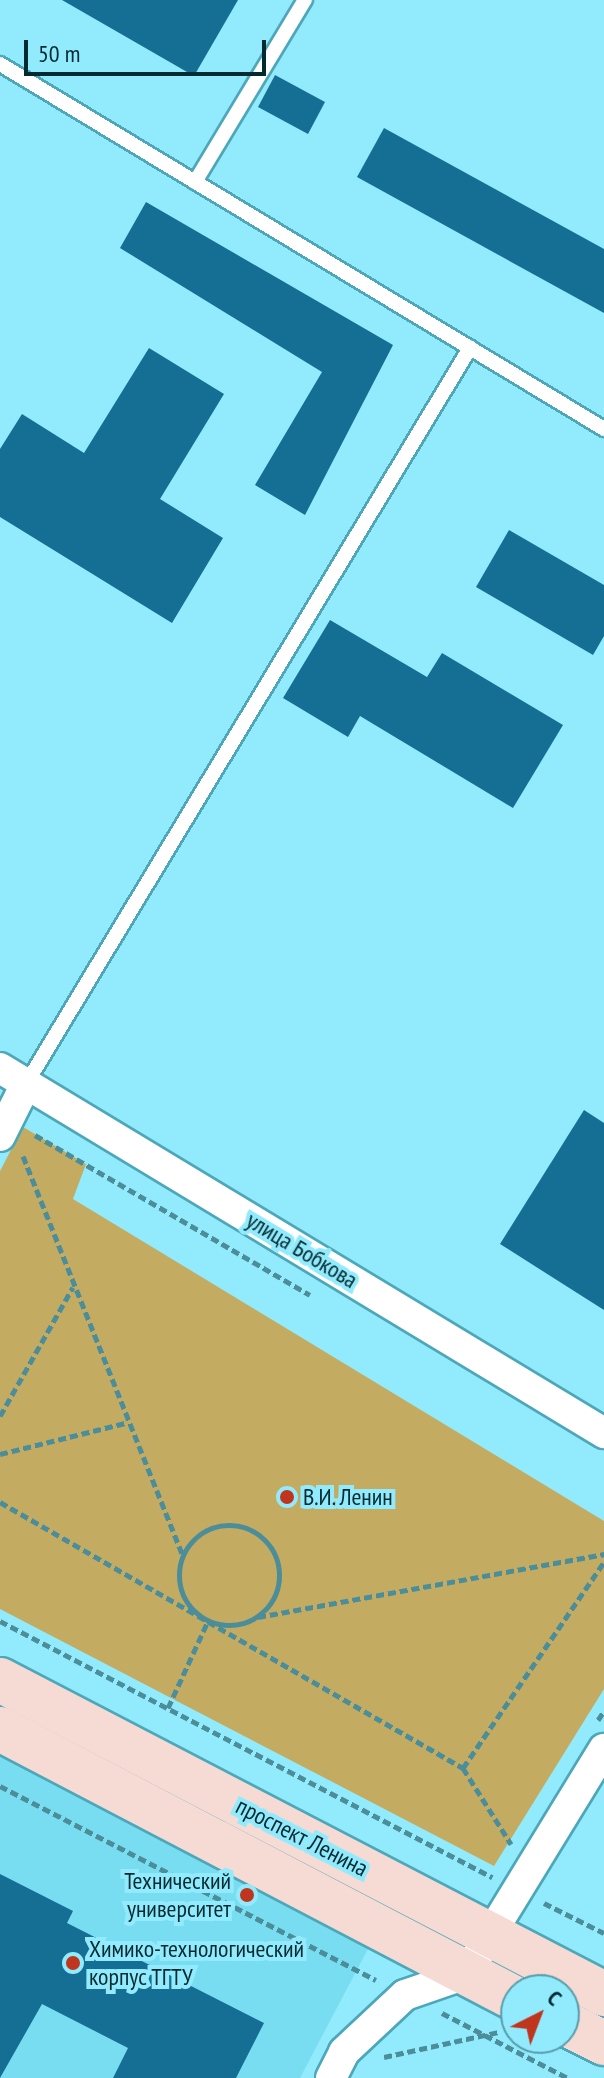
<!DOCTYPE html>
<html>
<head>
<meta charset="utf-8">
<style>
  body { margin:0 }
  #map { position:relative; width:604px; height:2078px; overflow:hidden; background:#92ebfd; font-family:"PT Sans Narrow",sans-serif }
  div>[style] { position:absolute }
  .built>* { inset:0; background:#79ddf1 }
  .green>* { inset:0; background:#c3ac62 }
  .building>* { inset:0; background:#156e93 }
  .path>* { height:5px; margin-top:-2.5px; transform-origin:0; background:repeating-linear-gradient(90deg,#4c8d9a 0 8px,transparent 0 12px) }
  .path>.ring { margin:-2.5px; padding:0; box-sizing:content-box; background:none; border:5px solid #4c8d9a; border-radius:50% }
  .roads { filter:drop-shadow(2px 0 #4da7b8) drop-shadow(-2px 0 #4da7b8) drop-shadow(0 2px #4da7b8) drop-shadow(0 -2px #4da7b8) }
  .lane>* { height:14px; margin:-7px; padding:0 7px; transform-origin:7px; border-radius:7px; background:#fff }
  .street>* { height:30px; margin:-15px; padding:0 15px; transform-origin:15px; border-radius:15px; background:#fff }
  .primary>* { height:44px; margin:-22px; padding:0 22px; transform-origin:22px; border-radius:22px; background:#f6dad4 }
  .dots>* { width:22px; height:22px; translate:-50% -50%; box-sizing:border-box; border:4px solid #92ebfd; border-radius:50% }
  span { translate:-50% -50%; white-space:nowrap; text-align:center; line-height:1.15; -webkit-text-stroke:8px #92ebfd; paint-order:stroke }
  .street-label { font-size:24px; color:#022a31 }
  .poi-label { font-size:24px; color:#022a31 }
  .left { translate:0 -50%; text-align:left }
  .right { translate:-100% -50%; text-align:right }
  .north { position:absolute; left:500px; top:1974px; width:80px; height:80px; box-sizing:border-box; background:#92ebfd; border:2px solid #589eab; border-radius:50%; rotate:42deg; font-size:22px; font-weight:700; line-height:32px; text-align:center; color:#022a31 }
  .north::after { content:''; display:block; margin:auto; width:28px; height:36px; background:#c0351d; clip-path:polygon(50% 0,100% 100%,50% 72%,0 100%) }
  .scale { position:absolute; left:24px; top:40px; width:242px; height:36px; box-sizing:border-box; border:4px solid #022a31; border-top:0; padding-left:10px; font-size:24px; line-height:28px; white-space:nowrap; color:#022a31; -webkit-text-stroke:6px #92ebfd; paint-order:stroke }
</style>
</head>
<body>
<div id="map">
  <div class="built">
    <i style="clip-path:polygon(0 1756px,369px 1947px,300px 2078px,0 2078px)"></i>
  </div>
  <div class="green">
    <i style="clip-path:polygon(23px 1127px,86px 1164px,73px 1199px,604px 1521px,604px 1689px,494px 1866px,0 1609px,0 1171px)"></i>
  </div>
  <div class="building">
    <i style="clip-path:polygon(62px 0,238px 0,194px 76px)"></i>
    <i style="clip-path:polygon(275px 75px,325px 102px,308px 134px,258px 107px)"></i>
    <i style="clip-path:polygon(384px 128px,604px 249px,604px 313px,357px 177px)"></i>
    <i style="clip-path:polygon(146px 202px,393px 345px,305px 515px,255px 485px,322px 372px,120px 248px)"></i>
    <i style="clip-path:polygon(149px 348px,224px 394px,160px 499px,223px 538px,172px 623px,0 517px,0 449px,22px 414px,84px 453px)"></i>
    <i style="clip-path:polygon(509px 530px,604px 585px,604px 636px,593px 655px,476px 587px)"></i>
    <i style="clip-path:polygon(330px 620px,427px 677px,442px 653px,563px 725px,513px 808px,360px 716px,348px 737px,283px 698px)"></i>
    <i style="clip-path:polygon(584px 1110px,604px 1123px,604px 1310px,500px 1244px)"></i>
    <i style="clip-path:polygon(0 1874px,73px 1911px,67px 1923px,264px 2023px,236px 2078px,113px 2078px,128px 2048px,42px 2004px,0 2078px)"></i>
  </div>
  <div class="path">
    <i style="left:35px;top:1135px;width:318px;rotate:30.2deg"></i>
    <i style="left:23px;top:1156px;width:431px;rotate:68.2deg"></i>
    <i style="left:0;top:1416px;width:148px;rotate:-60.5deg"></i>
    <i style="left:0;top:1454px;width:129px;rotate:-13.9deg"></i>
    <i style="left:0;top:1502px;width:534px;rotate:29.88deg"></i>
    <i style="left:463px;top:1768px;width:90px;rotate:57.7deg"></i>
    <i class="ring" style="left:179px;top:1525px;width:95px;height:95px"></i>
    <i style="left:258px;top:1617px;width:352px;rotate:-10.3deg"></i>
    <i style="left:0;top:1621px;width:555px;rotate:27.49deg"></i>
    <i style="left:168px;top:1708px;width:96px;rotate:-65.3deg"></i>
    <i style="left:598px;top:1720px;width:11px;rotate:-56deg"></i>
    <i style="left:463px;top:1768px;width:250px;rotate:-55.6deg"></i>
    <i style="left:0;top:1786px;width:423px;rotate:27.3deg"></i>
    <i style="left:544px;top:1903px;width:67px;rotate:26.6deg"></i>
    <i style="left:442px;top:2013px;width:142px;rotate:27.3deg"></i>
    <i style="left:384px;top:2057px;width:118px;rotate:-12.3deg"></i>
  </div>
  <div class="roads">
    <div class="lane">
      <i style="left:0;top:64px;width:706px;rotate:31.14deg"></i>
      <i style="left:195px;top:182px;width:213px;rotate:-58.9deg"></i>
      <i style="left:26px;top:1084px;width:860px;rotate:-58.9deg"></i>
    </div>
    <div class="street">
      <i style="left:0;top:1068px;width:706px;rotate:31.14deg"></i>
      <i style="left:0;top:1136px;width:58px;rotate:-63.4deg"></i>
      <i style="left:331px;top:2078px;width:29px;rotate:-63deg"></i>
      <i style="left:344px;top:2052px;width:83px;rotate:-43.1deg"></i>
      <i style="left:405px;top:1995px;width:65px;rotate:-19deg"></i>
      <i style="left:466px;top:1974px;width:264px;rotate:-58.5deg"></i>
    </div>
    <div class="primary">
      <i style="left:0;top:1680px;width:681px;rotate:27.47deg"></i>
      <i style="left:0;top:1729px;width:582px;rotate:27.62deg"></i>
      <i style="left:564px;top:2023px;width:45px;rotate:26.6deg"></i>
    </div>
  </div>
  <div class="dots">
    <i style="left:287px;top:1497px;background:#c0351d"></i>
    <i style="left:247px;top:1895px;background:#c0351d"></i>
    <i style="left:73px;top:1963px;background:#c0351d"></i>
  </div>
  <div class="street-label">
    <span style="left:302px;top:1250px;rotate:31deg">улица Бобкова</span>
    <span style="left:302px;top:1837px;rotate:27deg">проспект Ленина</span>
  </div>
  <div class="poi-label">
    <span class="left" style="left:303px;top:1497px">В.И. Ленин</span>
    <span class="right" style="left:231px;top:1895px">Технический<br>университет</span>
    <span class="left" style="left:89px;top:1963px">Химико-технологический<br>корпус ТГТУ</span>
  </div>
  <div class="north">С</div>
  <div class="scale">50 m</div>
</div>
</body>
</html>
